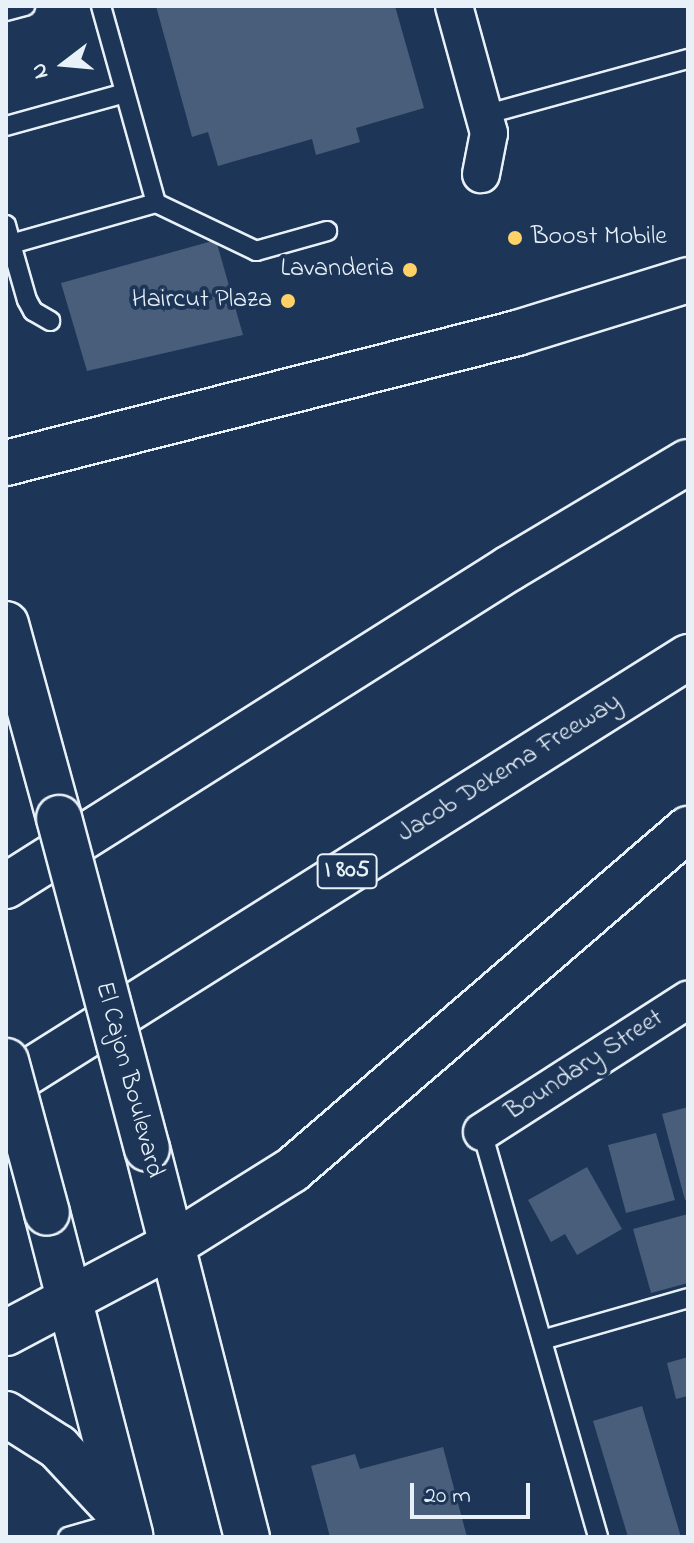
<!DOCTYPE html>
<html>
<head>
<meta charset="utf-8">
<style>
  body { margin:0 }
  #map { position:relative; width:694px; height:1543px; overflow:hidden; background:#1d3557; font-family:"Indie Flower",sans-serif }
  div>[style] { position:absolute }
  .building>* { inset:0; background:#495e7a }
  .roads { filter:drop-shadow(2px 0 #e8f1f8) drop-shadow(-2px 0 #e8f1f8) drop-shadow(0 2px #e8f1f8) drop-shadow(0 -2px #e8f1f8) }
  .service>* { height:18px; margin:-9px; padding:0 9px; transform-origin:9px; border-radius:9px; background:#1d3557 }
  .minor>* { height:36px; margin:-18px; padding:0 18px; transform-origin:18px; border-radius:18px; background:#1d3557 }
  .primary>* { height:44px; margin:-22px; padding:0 22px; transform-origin:22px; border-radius:22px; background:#1d3557 }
  .motorway>* { height:44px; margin:-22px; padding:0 22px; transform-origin:22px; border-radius:22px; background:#1d3557 }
  .bridges { filter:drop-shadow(2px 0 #e8f1f8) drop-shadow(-2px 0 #e8f1f8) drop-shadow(0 2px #e8f1f8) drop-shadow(0 -2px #e8f1f8) }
  .primary-bridge>* { height:44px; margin:-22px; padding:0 22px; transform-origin:22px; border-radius:22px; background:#1d3557 }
  .dots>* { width:22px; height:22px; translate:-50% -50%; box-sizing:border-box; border:4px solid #1d3557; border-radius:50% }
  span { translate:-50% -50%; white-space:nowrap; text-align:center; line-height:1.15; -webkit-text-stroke:8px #1d3557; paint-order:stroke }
  .shield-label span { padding:2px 6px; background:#1d3557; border:2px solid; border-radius:6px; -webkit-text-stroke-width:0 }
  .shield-label { font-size:24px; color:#e8f1f8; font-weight:700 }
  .poi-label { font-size:26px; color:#e8f1f8 }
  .left { translate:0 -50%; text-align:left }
  .right { translate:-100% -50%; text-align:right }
  .street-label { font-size:26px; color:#e8f1f8 }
  .frame { position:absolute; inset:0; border:8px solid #e8f1f8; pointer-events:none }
  .north { position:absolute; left:24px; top:24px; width:80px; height:80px; -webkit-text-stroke:6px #1d3557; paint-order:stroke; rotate:254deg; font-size:22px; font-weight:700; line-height:32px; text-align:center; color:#e8f1f8 }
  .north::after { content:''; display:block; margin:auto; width:28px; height:36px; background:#e8f1f8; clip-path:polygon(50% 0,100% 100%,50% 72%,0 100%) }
  .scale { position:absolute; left:410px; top:1483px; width:120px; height:36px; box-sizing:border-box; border:4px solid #e8f1f8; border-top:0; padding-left:10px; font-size:24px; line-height:28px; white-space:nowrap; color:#e8f1f8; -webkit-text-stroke:6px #1d3557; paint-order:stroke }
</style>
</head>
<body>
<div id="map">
  <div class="building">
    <i style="clip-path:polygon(156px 6px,395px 6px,424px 108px,356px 128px,360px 142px,316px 155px,312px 139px,218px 166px,208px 132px,192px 137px)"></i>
    <i style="clip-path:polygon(216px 240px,243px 335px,87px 371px,61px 283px)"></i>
    <i style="clip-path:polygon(688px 1107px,688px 1199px,685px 1200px,662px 1114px)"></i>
    <i style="clip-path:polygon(656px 1133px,675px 1200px,626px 1213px,608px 1145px)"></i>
    <i style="clip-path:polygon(587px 1167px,622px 1229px,577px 1255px,565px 1234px,551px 1242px,528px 1200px)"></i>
    <i style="clip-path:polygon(688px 1214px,688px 1283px,651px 1293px,633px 1229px)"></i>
    <i style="clip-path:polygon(688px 1357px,688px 1396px,676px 1399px,667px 1363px)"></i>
    <i style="clip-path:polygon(642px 1406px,681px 1537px,628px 1537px,593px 1421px)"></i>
    <i style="clip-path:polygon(443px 1447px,467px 1537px,330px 1537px,311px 1466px,355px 1454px,360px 1469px)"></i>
  </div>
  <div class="roads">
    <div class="service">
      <i style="left:6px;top:11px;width:20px;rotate:-15deg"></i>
      <i style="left:484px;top:115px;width:212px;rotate:-15.4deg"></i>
      <i style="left:6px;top:126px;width:123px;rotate:-15.5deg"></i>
      <i style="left:156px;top:203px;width:111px;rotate:25.6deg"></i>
      <i style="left:256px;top:251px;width:74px;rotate:-15.7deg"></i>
      <i style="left:6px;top:225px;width:20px;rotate:75deg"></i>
      <i style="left:11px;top:244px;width:151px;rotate:-15.8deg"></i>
      <i style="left:156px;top:203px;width:205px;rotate:-105.6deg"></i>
      <i style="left:11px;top:244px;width:58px;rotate:74.1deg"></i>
      <i style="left:27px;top:300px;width:13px;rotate:61deg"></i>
      <i style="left:33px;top:311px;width:20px;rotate:30deg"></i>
      <i style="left:482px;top:1132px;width:421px;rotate:74deg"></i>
      <i style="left:542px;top:1340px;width:152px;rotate:-16deg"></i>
      <i style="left:68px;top:1537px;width:57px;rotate:-16.2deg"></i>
    </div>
    <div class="minor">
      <i style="left:454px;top:6px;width:132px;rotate:74.6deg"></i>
      <i style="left:489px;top:133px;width:42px;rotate:101deg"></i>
      <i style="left:482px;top:1132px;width:245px;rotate:-32.7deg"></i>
    </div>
    <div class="primary">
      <i style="left:6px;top:624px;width:201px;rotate:74.7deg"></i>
      <i style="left:147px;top:1148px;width:402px;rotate:75.6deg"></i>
      <i style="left:47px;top:1213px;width:333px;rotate:75.5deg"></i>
    </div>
    <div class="motorway">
      <i style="left:6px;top:463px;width:527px;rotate:-14.27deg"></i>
      <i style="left:517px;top:333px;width:179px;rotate:-17.2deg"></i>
      <i style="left:6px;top:886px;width:596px;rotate:-32.25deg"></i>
      <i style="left:510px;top:568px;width:207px;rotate:-30.8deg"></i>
      <i style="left:6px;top:1086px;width:806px;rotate:-32.17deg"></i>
      <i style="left:6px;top:1333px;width:188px;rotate:-27.9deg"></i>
      <i style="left:172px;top:1245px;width:142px;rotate:-32deg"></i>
      <i style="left:292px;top:1170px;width:523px;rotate:-40.73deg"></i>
      <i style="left:6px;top:1414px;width:62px;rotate:32.4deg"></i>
      <i style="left:58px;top:1447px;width:100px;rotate:47deg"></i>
    </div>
  </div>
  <div class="bridges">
    <div class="primary-bridge">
      <i style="left:59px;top:818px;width:342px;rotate:75.1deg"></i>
      <i style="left:6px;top:1061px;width:157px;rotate:74.9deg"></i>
    </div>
  </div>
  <div class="dots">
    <i style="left:515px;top:238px;background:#ffd166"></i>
    <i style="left:410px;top:270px;background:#ffd166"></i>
    <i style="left:288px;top:301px;background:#ffd166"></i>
  </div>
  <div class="shield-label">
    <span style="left:347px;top:871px">I 805</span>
  </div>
  <div class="poi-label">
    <span class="left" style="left:531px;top:238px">Boost Mobile</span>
    <span class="right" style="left:394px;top:270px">Lavanderia</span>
    <span class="right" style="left:272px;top:301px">Haircut Plaza</span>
  </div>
  <div class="street-label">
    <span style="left:510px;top:769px;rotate:-32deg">Jacob Dekema Freeway</span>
    <span style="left:585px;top:1066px;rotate:-33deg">Boundary Street</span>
    <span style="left:128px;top:1080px;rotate:75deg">El Cajon Boulevard</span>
  </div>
  <div class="frame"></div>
  <div class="north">N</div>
  <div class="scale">20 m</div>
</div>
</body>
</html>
